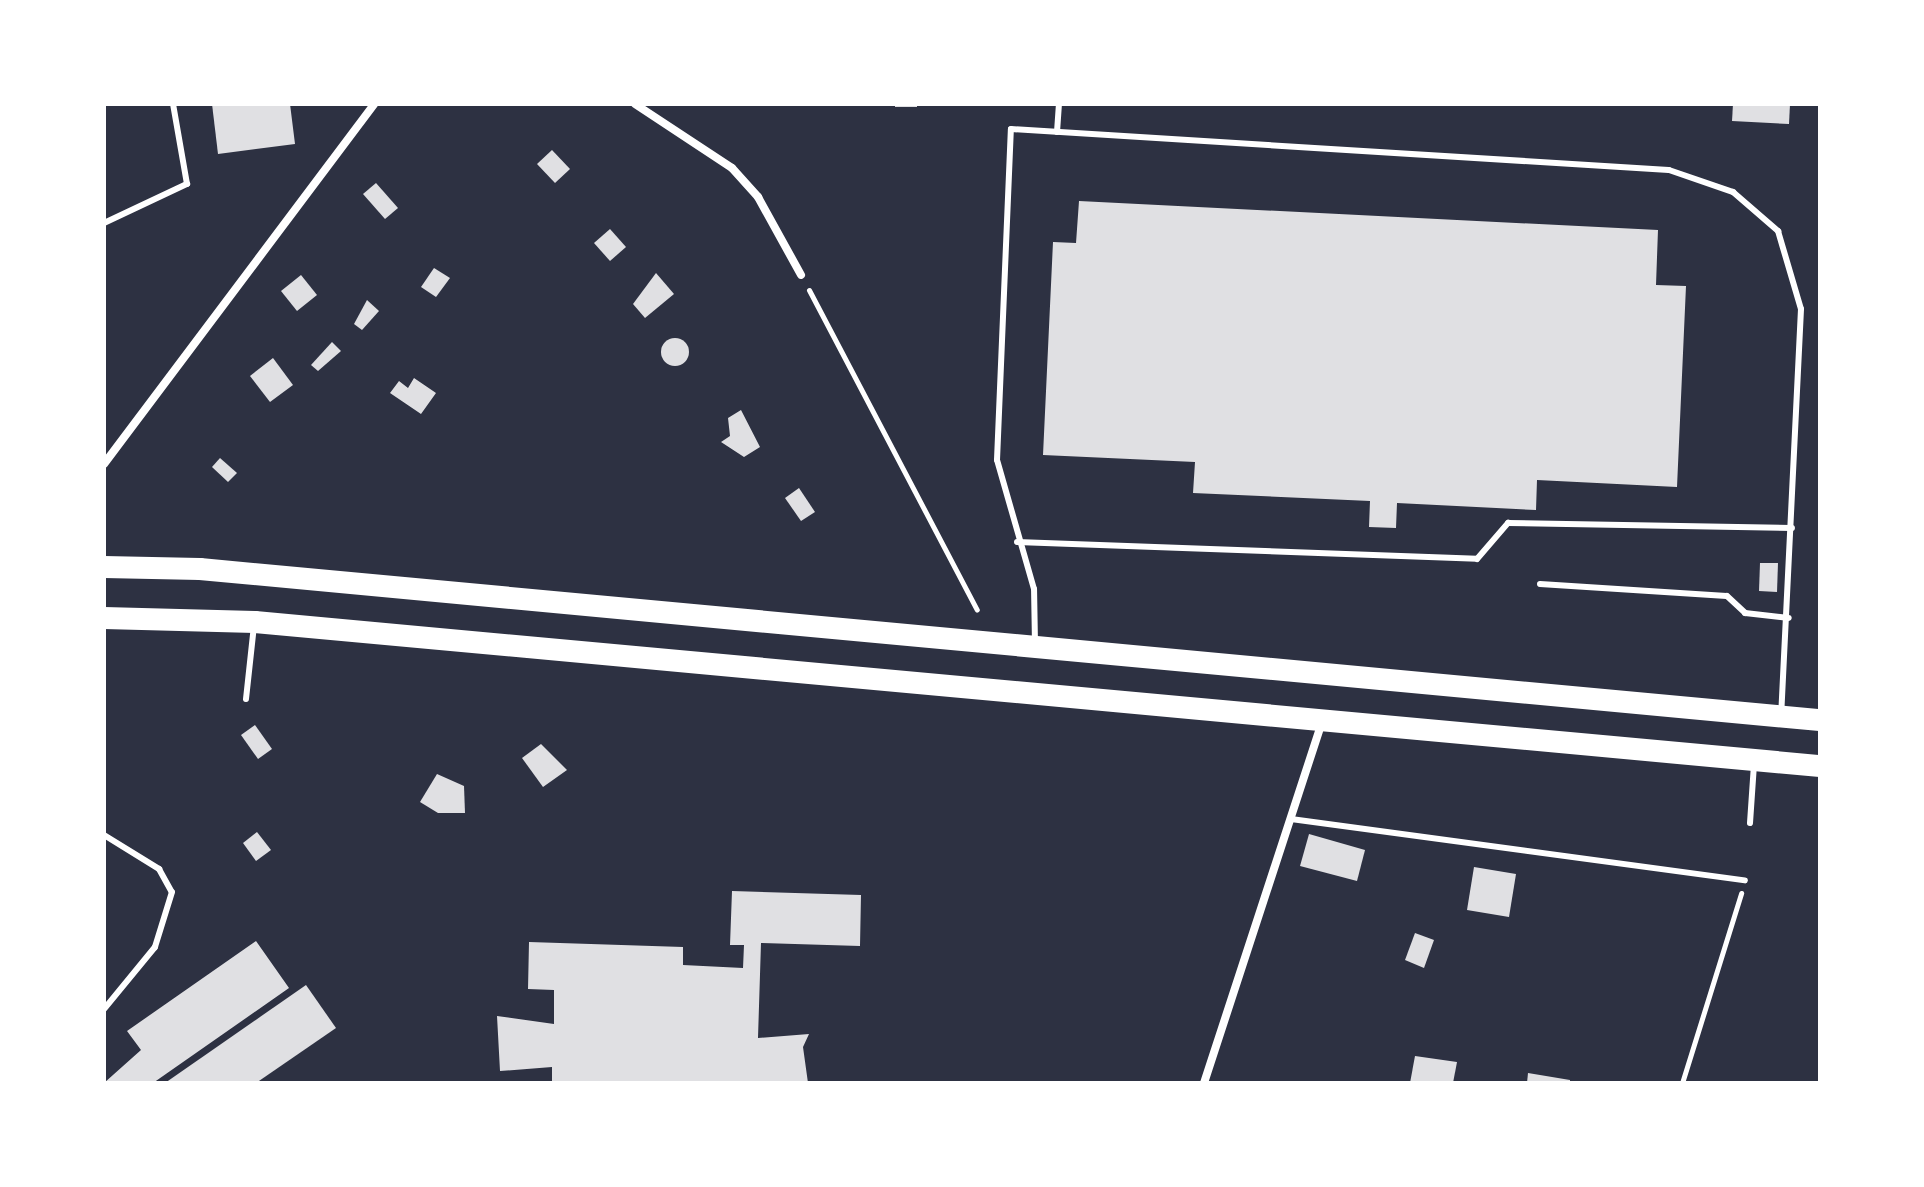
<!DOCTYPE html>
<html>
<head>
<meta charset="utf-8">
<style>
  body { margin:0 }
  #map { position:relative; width:1924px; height:1187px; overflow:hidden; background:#2d3142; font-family:Overpass,sans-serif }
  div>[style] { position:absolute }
  .building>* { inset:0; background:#e0e0e3 }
  .round { border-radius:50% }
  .path>* { height:5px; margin:-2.5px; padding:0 2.5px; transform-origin:2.5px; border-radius:2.5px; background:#fff }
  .service>* { height:6px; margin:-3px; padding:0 3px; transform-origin:3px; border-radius:3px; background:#fff }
  .minor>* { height:8px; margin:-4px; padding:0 4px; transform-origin:4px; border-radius:4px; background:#fff }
  .trunk>* { height:22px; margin:-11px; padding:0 11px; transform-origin:11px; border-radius:11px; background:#fff }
  span { translate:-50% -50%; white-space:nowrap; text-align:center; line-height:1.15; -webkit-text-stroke:7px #fff; paint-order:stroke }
  .frame { position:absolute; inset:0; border:106px solid #fff; pointer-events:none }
</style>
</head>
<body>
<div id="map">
  <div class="building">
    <i style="clip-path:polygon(212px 104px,290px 104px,295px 144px,218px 154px)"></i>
    <i style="clip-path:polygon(895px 104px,917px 104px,917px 107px,895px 107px)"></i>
    <i style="clip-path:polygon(1733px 104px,1790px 104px,1789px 124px,1732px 121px)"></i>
    <i style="clip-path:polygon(552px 150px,570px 169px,555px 183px,537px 164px)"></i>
    <i style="clip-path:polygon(376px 183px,398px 208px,385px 219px,363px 194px)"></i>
    <i style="clip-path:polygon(1079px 201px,1658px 230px,1656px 285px,1686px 286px,1677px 487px,1537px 480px,1536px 510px,1397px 503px,1396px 528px,1369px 527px,1370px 501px,1193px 493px,1195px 462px,1043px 455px,1053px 242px,1076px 243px)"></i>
    <i style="clip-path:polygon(610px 229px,626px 247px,610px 261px,594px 243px)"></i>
    <i style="clip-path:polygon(434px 268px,450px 278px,436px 297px,421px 287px)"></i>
    <i style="clip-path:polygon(656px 273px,674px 294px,645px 318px,633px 304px)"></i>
    <i style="clip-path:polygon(301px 275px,317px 295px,297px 311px,281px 291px)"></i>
    <i style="clip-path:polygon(367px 300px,379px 311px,362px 330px,354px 324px)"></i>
    <i class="round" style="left:661px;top:338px;width:28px;height:28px"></i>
    <i style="clip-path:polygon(332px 342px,341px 351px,318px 371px,311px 365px)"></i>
    <i style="clip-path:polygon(273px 358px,293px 385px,270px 402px,250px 376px)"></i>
    <i style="clip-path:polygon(414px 378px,436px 393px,421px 414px,390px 393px,399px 381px,408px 388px)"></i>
    <i style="clip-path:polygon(741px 410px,760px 447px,744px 457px,721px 442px,730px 436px,728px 418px)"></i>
    <i style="clip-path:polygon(220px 458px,237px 473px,228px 482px,212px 467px)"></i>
    <i style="clip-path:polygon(799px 488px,815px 512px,801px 521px,785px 498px)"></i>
    <i style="clip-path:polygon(1760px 563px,1778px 563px,1777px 592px,1759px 591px)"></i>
    <i style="clip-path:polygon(255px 725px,272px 749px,258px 759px,241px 735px)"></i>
    <i style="clip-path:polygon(541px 744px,567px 770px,543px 787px,522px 758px)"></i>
    <i style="clip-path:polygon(437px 774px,464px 786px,465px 813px,438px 813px,420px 802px)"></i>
    <i style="clip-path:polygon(257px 832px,271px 850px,256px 861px,243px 843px)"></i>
    <i style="clip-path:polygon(1309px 834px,1365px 850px,1357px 881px,1300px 866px)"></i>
    <i style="clip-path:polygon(1474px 867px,1516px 874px,1509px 917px,1467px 910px)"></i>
    <i style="clip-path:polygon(732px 891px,861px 895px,860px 946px,761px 943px,758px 1038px,809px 1034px,803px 1047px,808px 1083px,552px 1083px,552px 1067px,500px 1071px,497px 1016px,554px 1024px,554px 990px,528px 989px,529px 942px,683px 947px,683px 965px,743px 968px,744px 945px,730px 945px)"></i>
    <i style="clip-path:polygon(1415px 933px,1434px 940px,1424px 968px,1405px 960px)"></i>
    <i style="clip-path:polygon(256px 941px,289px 988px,153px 1083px,104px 1083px,141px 1050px,127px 1031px)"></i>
    <i style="clip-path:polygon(306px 985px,336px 1028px,256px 1083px,165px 1083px)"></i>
    <i style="clip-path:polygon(1415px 1056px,1457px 1062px,1453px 1083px,1410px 1083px)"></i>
    <i style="clip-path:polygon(1528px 1073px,1570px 1080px,1570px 1083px,1527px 1083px)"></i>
  </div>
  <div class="path">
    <i style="left:809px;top:290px;width:361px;rotate:62.3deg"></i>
    <i style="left:1682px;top:1083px;width:199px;rotate:-72.7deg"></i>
  </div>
  <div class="service">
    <i style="left:1057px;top:132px;width:28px;rotate:-86deg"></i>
    <i style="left:104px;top:223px;width:92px;rotate:-25.2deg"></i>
    <i style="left:187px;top:184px;width:81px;rotate:-99.9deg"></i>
    <i style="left:1017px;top:542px;width:460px;rotate:2.1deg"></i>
    <i style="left:1477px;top:559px;width:48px;rotate:-49.3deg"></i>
    <i style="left:1508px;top:523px;width:284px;rotate:1deg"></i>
    <i style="left:1540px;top:584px;width:187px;rotate:3.7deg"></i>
    <i style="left:1727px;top:596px;width:25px;rotate:43deg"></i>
    <i style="left:1745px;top:613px;width:44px;rotate:6.5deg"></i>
    <i style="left:1035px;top:644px;width:55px;rotate:-91deg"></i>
    <i style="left:1034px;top:589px;width:134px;rotate:-106deg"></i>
    <i style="left:997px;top:460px;width:331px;rotate:-87.6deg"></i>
    <i style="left:1011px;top:129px;width:659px;rotate:3.57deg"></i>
    <i style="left:1669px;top:170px;width:68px;rotate:19deg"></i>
    <i style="left:1733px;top:192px;width:60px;rotate:40.9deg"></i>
    <i style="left:1778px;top:231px;width:81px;rotate:73.6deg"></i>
    <i style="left:1801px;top:309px;width:404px;rotate:92.8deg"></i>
    <i style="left:246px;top:699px;width:74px;rotate:-83.8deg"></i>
    <i style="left:1291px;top:819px;width:458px;rotate:7.7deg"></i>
    <i style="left:1750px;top:823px;width:58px;rotate:-86.1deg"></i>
    <i style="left:104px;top:835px;width:65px;rotate:31.7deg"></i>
    <i style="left:159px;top:869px;width:26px;rotate:61deg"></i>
    <i style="left:172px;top:892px;width:58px;rotate:107.2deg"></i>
    <i style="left:155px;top:947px;width:80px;rotate:129.4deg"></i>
  </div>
  <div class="minor">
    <i style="left:635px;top:104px;width:116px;rotate:33.4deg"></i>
    <i style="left:732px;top:168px;width:39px;rotate:48deg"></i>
    <i style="left:758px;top:197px;width:89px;rotate:61.1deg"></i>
    <i style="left:104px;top:464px;width:450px;rotate:-53.1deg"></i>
    <i style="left:1204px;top:1083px;width:379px;rotate:-71.9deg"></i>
  </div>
  <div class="trunk">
    <i style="left:104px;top:567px;width:96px;rotate:1.2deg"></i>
    <i style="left:200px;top:569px;width:1627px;rotate:5.33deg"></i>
    <i style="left:104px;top:618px;width:151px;rotate:1.5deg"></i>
    <i style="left:255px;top:622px;width:1572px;rotate:5.26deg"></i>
  </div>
  <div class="frame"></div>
</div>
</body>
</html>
